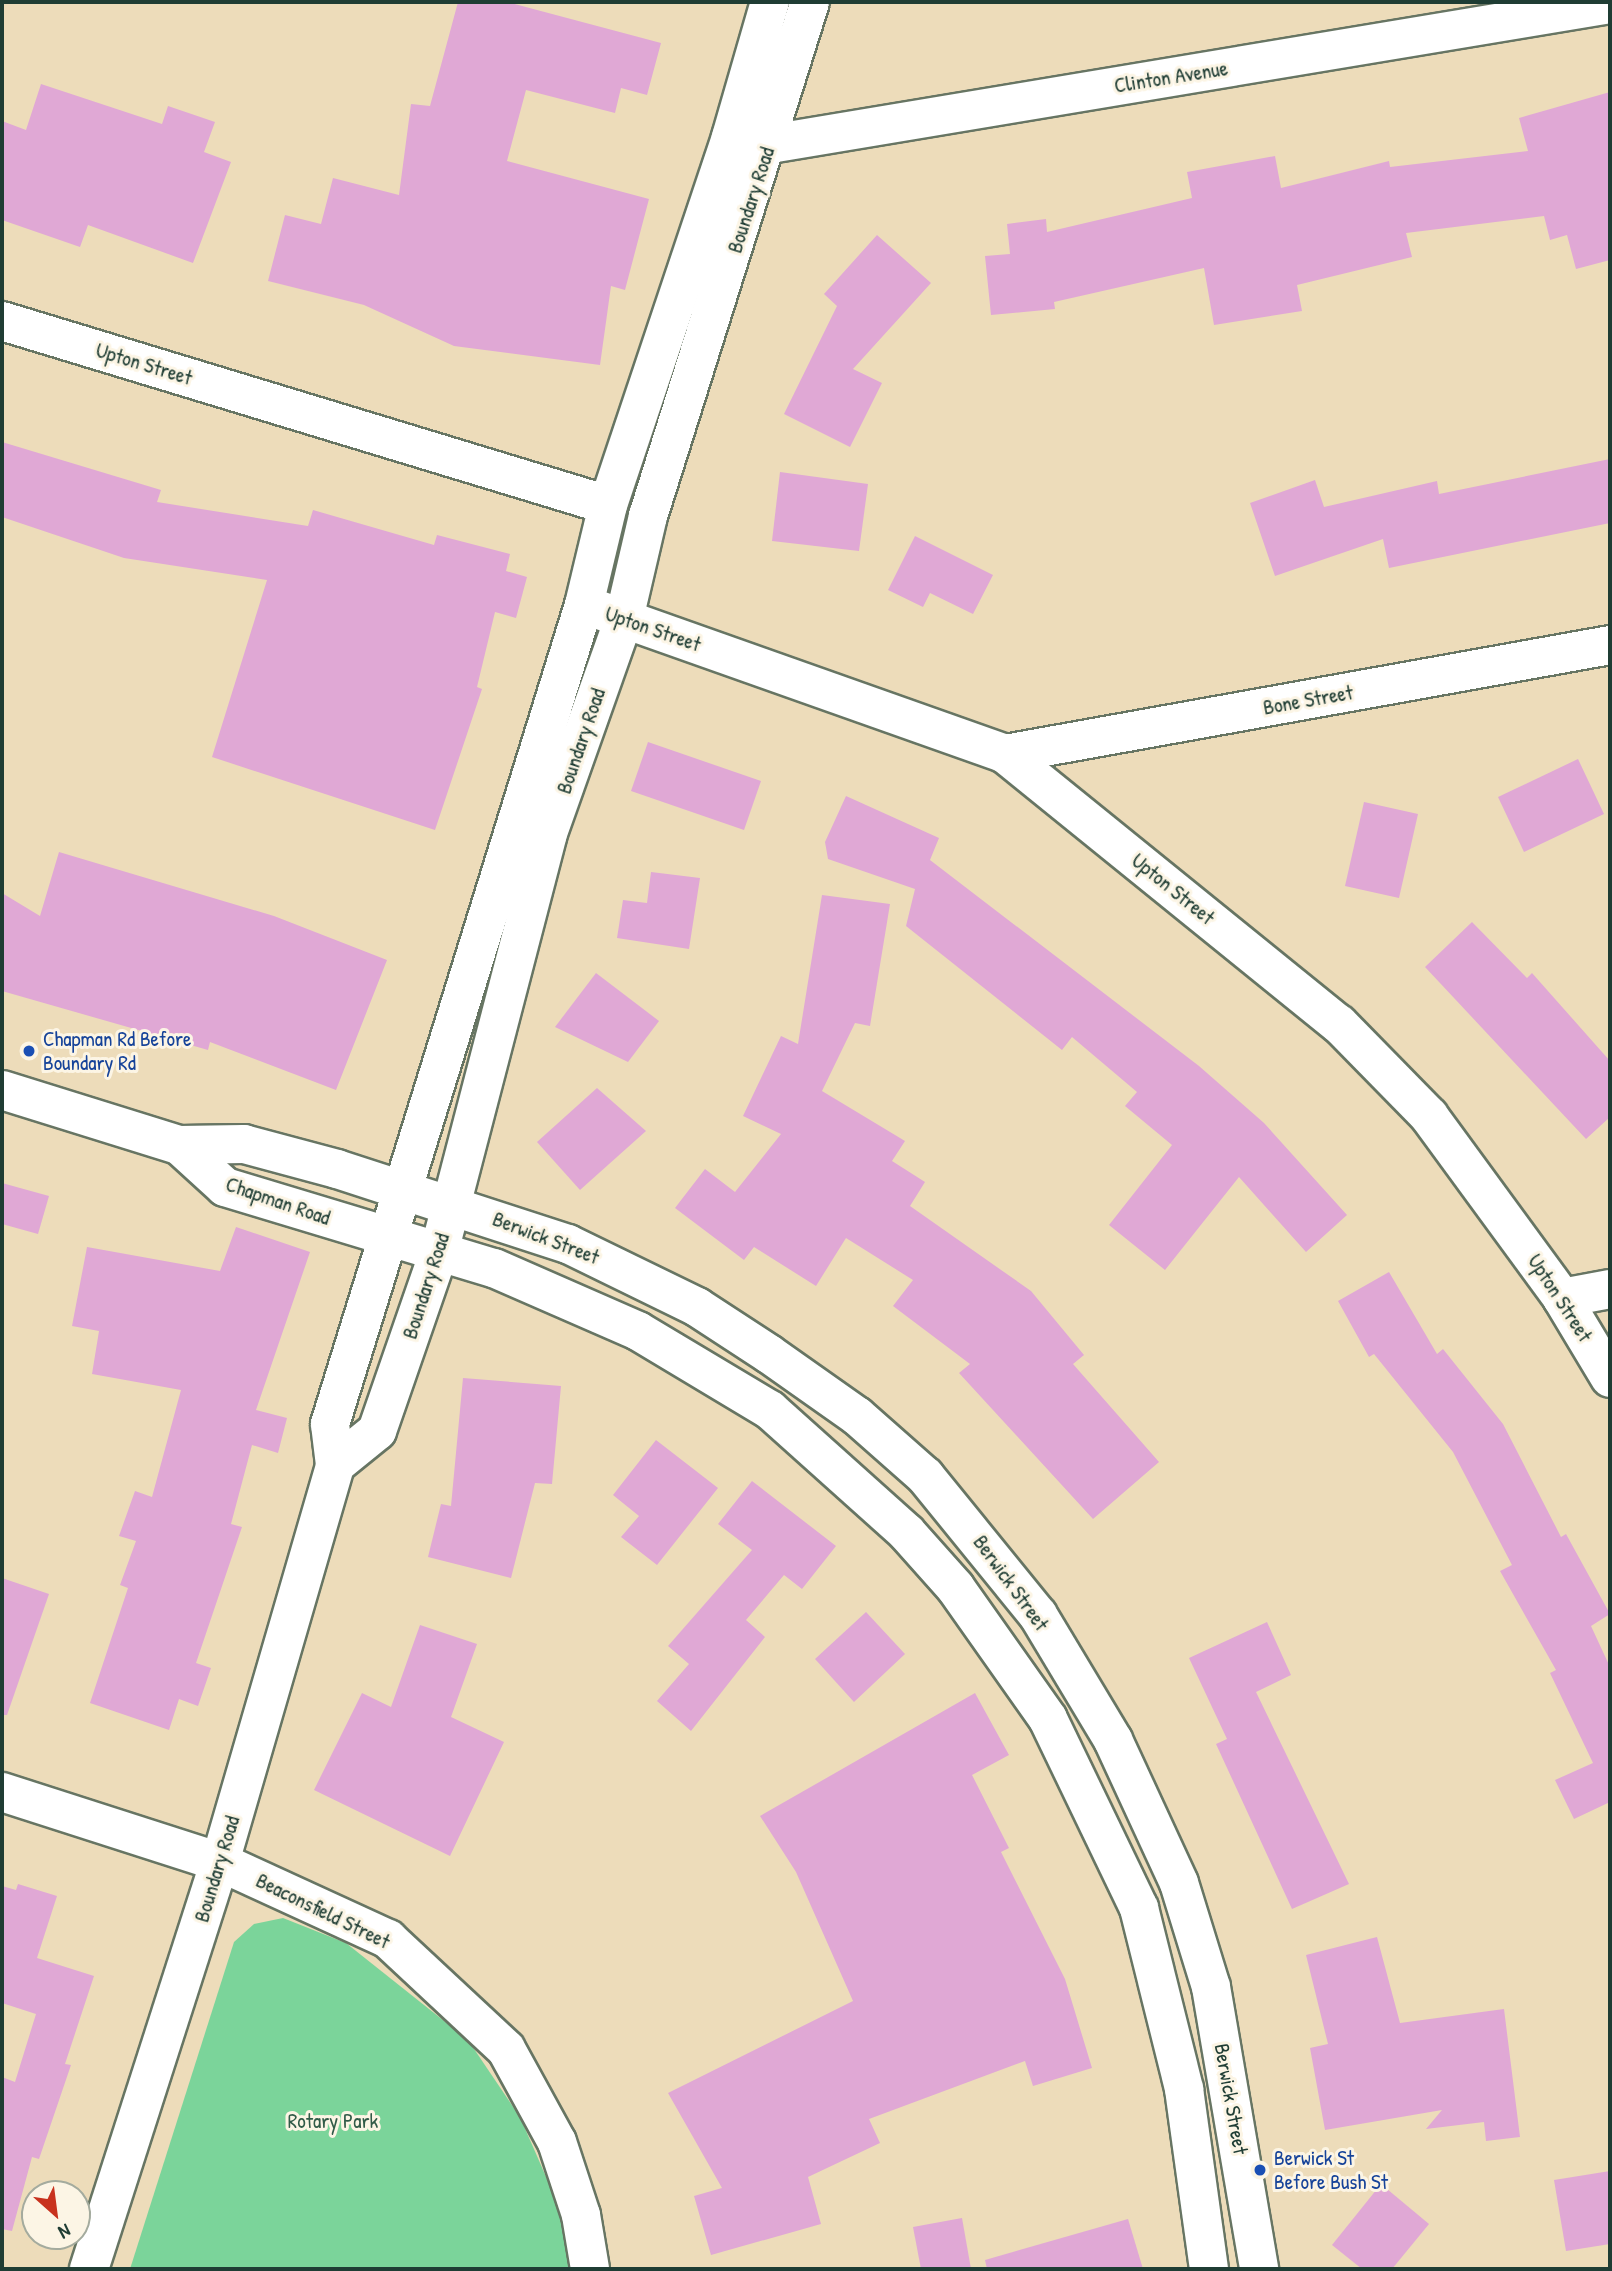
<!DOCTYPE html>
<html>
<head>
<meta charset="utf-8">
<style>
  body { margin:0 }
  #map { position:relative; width:1612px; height:2271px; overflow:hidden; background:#eddcba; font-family:"Patrick Hand",sans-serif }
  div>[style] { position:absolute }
  .green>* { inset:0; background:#7bd49a }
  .building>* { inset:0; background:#e0a8d5 }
  .roads { filter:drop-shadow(2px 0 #677563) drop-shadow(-2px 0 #677563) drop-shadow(0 2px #677563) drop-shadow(0 -2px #677563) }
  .minor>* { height:38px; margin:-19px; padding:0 19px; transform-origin:19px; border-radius:19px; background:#fff }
  .major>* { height:38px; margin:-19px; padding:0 19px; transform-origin:19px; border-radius:19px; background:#fff }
  .dots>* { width:19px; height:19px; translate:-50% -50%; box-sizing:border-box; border:4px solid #fcf5e5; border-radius:50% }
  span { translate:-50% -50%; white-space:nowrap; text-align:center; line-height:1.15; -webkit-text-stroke:6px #fcf5e5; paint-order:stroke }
  .street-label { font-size:21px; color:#1f3d34 }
  .transit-label { font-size:21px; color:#164399 }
  .left { translate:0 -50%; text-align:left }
  .park-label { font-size:21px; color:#315b48 }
  .frame { position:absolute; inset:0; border:4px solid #1f3d34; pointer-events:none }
  .north { position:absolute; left:21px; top:2180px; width:70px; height:70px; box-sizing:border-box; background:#fcf5e5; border:2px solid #a4ab9e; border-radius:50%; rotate:152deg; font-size:19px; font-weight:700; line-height:28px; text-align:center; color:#1f3d34 }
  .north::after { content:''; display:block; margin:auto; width:24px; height:32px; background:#c8321e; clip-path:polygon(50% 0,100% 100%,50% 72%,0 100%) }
</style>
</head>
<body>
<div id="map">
  <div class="green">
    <i style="clip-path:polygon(283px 1918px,346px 1943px,468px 2040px,520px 2117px,564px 2218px,573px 2269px,130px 2269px,234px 1942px,254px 1924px)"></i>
  </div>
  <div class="building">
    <i style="clip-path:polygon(458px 2px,507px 2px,661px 43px,647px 95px,621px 88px,615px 113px,526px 90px,507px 161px,649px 199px,625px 290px,611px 286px,600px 365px,454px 346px,364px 305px,268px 281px,285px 215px,321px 224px,333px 178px,399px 195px,411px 104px,430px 106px)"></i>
    <i style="clip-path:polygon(41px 84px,162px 124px,168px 106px,215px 122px,204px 152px,231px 162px,193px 263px,88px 225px,80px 247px,2px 220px,2px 121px,26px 130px)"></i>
    <i style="clip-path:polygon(1610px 92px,1610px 260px,1576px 269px,1567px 235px,1550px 240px,1544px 216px,1406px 233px,1412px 257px,1297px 285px,1302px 311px,1214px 325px,1204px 268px,1054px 302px,1055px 309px,991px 315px,985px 256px,1010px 254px,1007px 224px,1046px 219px,1047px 232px,1192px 198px,1187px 172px,1275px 156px,1281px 188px,1389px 161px,1390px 167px,1528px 151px,1519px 118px)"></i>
    <i style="clip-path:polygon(877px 235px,931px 283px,853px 369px,882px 383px,850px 447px,784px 414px,837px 306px,824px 294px)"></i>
    <i style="clip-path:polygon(2px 442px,161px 490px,157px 502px,308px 526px,313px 510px,434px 545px,437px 535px,510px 554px,506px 571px,527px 577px,516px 618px,495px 612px,477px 687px,482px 689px,435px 830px,212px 757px,267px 580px,124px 558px,2px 517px)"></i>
    <i style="clip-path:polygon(1610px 459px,1610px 523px,1389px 568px,1383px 539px,1275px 576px,1250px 503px,1315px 480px,1324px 507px,1437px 481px,1439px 494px)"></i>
    <i style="clip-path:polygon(780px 472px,868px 484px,859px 551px,772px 541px)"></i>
    <i style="clip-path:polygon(915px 536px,993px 575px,973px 614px,930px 593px,923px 607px,888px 590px)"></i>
    <i style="clip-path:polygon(648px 742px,761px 781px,744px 830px,631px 791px)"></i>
    <i style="clip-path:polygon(1578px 759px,1604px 814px,1524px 852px,1498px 797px)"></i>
    <i style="clip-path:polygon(846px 796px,939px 838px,930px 860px,1199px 1066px,1264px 1123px,1347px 1215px,1306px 1252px,1239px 1177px,1165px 1270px,1109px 1225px,1172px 1145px,1125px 1106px,1137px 1092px,1072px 1037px,1062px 1050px,906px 926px,915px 889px,828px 859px,825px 842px)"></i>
    <i style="clip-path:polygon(1364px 802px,1418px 814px,1399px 898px,1345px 886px)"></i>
    <i style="clip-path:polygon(59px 852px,274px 916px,387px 960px,336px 1090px,210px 1042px,208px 1050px,2px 991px,2px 893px,40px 916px)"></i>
    <i style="clip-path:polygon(651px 872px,700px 878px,689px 949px,617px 938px,623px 900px,647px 903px)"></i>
    <i style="clip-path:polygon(822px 895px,890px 904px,870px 1026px,855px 1023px,822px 1091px,905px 1141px,892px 1161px,925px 1182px,910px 1206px,1031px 1291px,1084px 1355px,1073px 1364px,1159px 1462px,1093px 1519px,959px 1373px,970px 1364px,893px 1306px,913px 1280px,846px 1238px,816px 1286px,754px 1247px,744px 1260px,675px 1208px,705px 1169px,735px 1192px,781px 1134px,743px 1116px,781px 1036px,798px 1044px)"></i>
    <i style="clip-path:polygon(1472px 922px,1527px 978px,1532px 973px,1610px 1061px,1610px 1117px,1586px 1139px,1425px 967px)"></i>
    <i style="clip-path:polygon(596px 973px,659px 1021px,628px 1062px,555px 1027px)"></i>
    <i style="clip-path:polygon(597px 1088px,646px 1131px,580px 1190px,537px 1142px)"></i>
    <i style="clip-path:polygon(2px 1183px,49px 1196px,38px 1234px,2px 1224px)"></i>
    <i style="clip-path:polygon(236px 1227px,310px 1252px,256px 1410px,287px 1418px,278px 1453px,252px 1445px,231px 1524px,242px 1527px,196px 1663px,211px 1668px,198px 1706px,179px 1699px,169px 1730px,90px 1703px,128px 1588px,120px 1585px,136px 1541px,119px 1536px,135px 1491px,152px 1497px,181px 1390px,92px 1374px,99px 1331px,72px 1326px,87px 1247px,220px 1271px)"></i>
    <i style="clip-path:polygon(1389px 1272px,1437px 1354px,1443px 1349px,1503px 1424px,1561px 1537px,1566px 1534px,1610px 1614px,1591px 1626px,1610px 1667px,1610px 1802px,1574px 1819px,1555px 1780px,1593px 1763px,1550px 1673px,1556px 1670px,1500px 1571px,1512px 1565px,1453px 1452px,1374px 1354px,1369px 1357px,1338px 1301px)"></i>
    <i style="clip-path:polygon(463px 1378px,561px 1386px,552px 1484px,535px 1483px,511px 1578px,428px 1557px,441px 1504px,451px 1506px)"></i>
    <i style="clip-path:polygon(656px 1440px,718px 1488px,657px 1565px,621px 1537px,639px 1516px,613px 1495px)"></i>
    <i style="clip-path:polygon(752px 1481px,836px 1546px,802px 1589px,784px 1575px,746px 1620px,765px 1637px,691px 1731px,657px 1701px,689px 1664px,668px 1646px,752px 1550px,718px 1524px)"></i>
    <i style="clip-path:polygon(2px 1578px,49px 1594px,7px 1715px,2px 1715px)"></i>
    <i style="clip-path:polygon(866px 1612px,905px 1654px,854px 1702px,815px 1659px)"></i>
    <i style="clip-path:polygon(1267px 1622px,1291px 1675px,1256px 1692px,1349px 1884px,1292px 1909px,1216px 1744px,1227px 1739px,1189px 1658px)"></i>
    <i style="clip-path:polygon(420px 1625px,477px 1644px,451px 1717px,504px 1742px,450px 1856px,314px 1790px,362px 1693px,391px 1707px)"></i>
    <i style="clip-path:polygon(975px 1693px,1009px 1755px,972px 1775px,1009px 1848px,1001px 1852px,1065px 1979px,1092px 2068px,1033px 2086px,1025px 2061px,869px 2119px,880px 2143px,808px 2177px,821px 2224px,711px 2255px,694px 2196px,722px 2188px,668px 2093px,853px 2001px,796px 1872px,760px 1816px)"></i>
    <i style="clip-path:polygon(18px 1884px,57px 1896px,37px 1958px,94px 1976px,65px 2064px,71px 2065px,39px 2159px,32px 2157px,12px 2231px,2px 2229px,2px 2077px,15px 2082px,36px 2014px,2px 2003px,2px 1886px,16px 1890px)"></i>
    <i style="clip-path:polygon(1377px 1937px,1400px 2023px,1504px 2009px,1520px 2137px,1486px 2141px,1484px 2122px,1426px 2129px,1442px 2110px,1325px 2130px,1310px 2048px,1328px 2044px,1306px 1955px)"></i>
    <i style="clip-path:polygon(1610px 2171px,1610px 2244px,1566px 2251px,1554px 2180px)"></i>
    <i style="clip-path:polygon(1381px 2184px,1429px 2224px,1392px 2269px,1362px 2269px,1332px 2245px)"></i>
    <i style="clip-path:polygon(962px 2218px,971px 2269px,921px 2269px,913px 2227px)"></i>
    <i style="clip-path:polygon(1128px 2219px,1143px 2269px,987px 2269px,985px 2260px)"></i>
  </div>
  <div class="roads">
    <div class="minor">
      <i style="left:749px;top:140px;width:21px;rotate:11deg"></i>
      <i style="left:770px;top:144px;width:852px;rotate:-9.46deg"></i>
      <i style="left:2px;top:321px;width:633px;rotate:16.89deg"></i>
      <i style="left:599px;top:610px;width:431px;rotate:19.5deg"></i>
      <i style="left:1005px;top:754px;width:429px;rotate:39deg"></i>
      <i style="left:1339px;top:1024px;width:129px;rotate:45.6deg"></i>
      <i style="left:1429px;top:1116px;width:225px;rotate:53.8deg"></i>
      <i style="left:1562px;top:1298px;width:93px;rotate:59deg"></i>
      <i style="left:1005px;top:754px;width:615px;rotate:-10.21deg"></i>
      <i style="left:1562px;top:1298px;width:49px;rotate:-10.6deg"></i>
      <i style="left:335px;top:1465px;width:54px;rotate:-39deg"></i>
      <i style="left:377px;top:1431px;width:189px;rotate:-70.9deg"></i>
      <i style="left:439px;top:1252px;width:430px;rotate:-75.4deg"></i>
      <i style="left:547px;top:836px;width:230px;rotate:-70.5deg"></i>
      <i style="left:624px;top:619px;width:106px;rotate:-76.9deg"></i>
      <i style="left:648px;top:516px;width:539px;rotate:-72.51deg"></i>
      <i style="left:2px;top:1792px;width:229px;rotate:17.8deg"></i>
      <i style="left:220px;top:1862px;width:185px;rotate:24.6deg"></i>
      <i style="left:388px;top:1939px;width:161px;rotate:43deg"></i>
      <i style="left:506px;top:2049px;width:106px;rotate:61.3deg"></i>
      <i style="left:557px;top:2142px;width:77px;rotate:71.8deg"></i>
      <i style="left:581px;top:2215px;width:55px;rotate:80.5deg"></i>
      <i style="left:89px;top:2269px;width:428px;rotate:-72.2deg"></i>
      <i style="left:220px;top:1862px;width:413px;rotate:-73.8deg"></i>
      <i style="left:335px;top:1465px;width:41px;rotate:-97deg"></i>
      <i style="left:330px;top:1424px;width:857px;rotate:-72.77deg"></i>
      <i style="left:584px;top:605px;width:103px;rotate:-76.5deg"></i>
      <i style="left:608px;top:505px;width:388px;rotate:-71.5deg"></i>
      <i style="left:731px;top:137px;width:141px;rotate:-73.9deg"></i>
    </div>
    <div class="major">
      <i style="left:2px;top:1090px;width:185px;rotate:17.3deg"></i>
      <i style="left:179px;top:1145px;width:65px;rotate:-0.9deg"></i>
      <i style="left:244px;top:1144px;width:96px;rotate:15deg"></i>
      <i style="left:337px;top:1169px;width:243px;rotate:18deg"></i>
      <i style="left:568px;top:1244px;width:144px;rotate:26deg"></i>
      <i style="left:697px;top:1307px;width:86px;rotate:33.1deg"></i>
      <i style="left:769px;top:1354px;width:108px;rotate:35.2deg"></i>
      <i style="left:857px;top:1416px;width:91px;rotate:41.4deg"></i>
      <i style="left:925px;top:1476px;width:179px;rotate:50.9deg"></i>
      <i style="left:1038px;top:1615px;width:146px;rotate:59deg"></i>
      <i style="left:1113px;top:1740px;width:157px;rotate:65.2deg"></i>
      <i style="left:1179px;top:1883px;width:109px;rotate:72.9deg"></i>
      <i style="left:1211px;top:1987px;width:286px;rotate:80.3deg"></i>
      <i style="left:179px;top:1145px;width:62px;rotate:42.4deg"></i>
      <i style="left:225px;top:1187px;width:281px;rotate:16.8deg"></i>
      <i style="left:494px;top:1268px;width:157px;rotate:23.6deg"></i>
      <i style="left:638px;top:1331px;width:154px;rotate:30.9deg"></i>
      <i style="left:770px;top:1410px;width:183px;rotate:41.9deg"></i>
      <i style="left:906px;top:1532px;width:74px;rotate:48.3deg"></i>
      <i style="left:955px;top:1587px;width:161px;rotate:54.8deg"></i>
      <i style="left:1048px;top:1719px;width:210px;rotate:64.3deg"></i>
      <i style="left:1139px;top:1908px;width:187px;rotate:76deg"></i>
      <i style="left:1184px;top:2089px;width:182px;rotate:82.1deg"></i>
    </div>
  </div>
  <div class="dots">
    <i style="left:29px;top:1051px;background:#1a4fb4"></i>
    <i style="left:1260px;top:2170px;background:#1a4fb4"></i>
  </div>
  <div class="street-label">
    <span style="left:1171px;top:77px;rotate:-9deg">Clinton Avenue</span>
    <span style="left:751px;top:200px;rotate:-72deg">Boundary Road</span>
    <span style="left:144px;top:364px;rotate:17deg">Upton Street</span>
    <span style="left:653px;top:629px;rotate:19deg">Upton Street</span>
    <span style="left:1308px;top:700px;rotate:-10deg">Bone Street</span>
    <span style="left:581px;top:741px;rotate:-71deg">Boundary Road</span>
    <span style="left:1173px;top:889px;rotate:39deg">Upton Street</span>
    <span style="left:278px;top:1201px;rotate:19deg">Chapman Road</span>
    <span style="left:546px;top:1238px;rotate:21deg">Berwick Street</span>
    <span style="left:426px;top:1286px;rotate:-72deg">Boundary Road</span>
    <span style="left:1560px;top:1298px;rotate:57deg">Upton Street</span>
    <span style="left:1011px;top:1583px;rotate:54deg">Berwick Street</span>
    <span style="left:217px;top:1869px;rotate:-73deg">Boundary Road</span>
    <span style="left:323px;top:1911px;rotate:26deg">Beaconsfield Street</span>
    <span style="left:1231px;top:2099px;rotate:80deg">Berwick Street</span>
  </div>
  <div class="transit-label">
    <span class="left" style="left:43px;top:1051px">Chapman Rd Before<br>Boundary Rd</span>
    <span class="left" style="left:1274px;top:2170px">Berwick St<br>Before Bush St</span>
  </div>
  <div class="park-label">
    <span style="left:333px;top:2121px">Rotary Park</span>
  </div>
  <div class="frame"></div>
  <div class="north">N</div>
</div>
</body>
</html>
